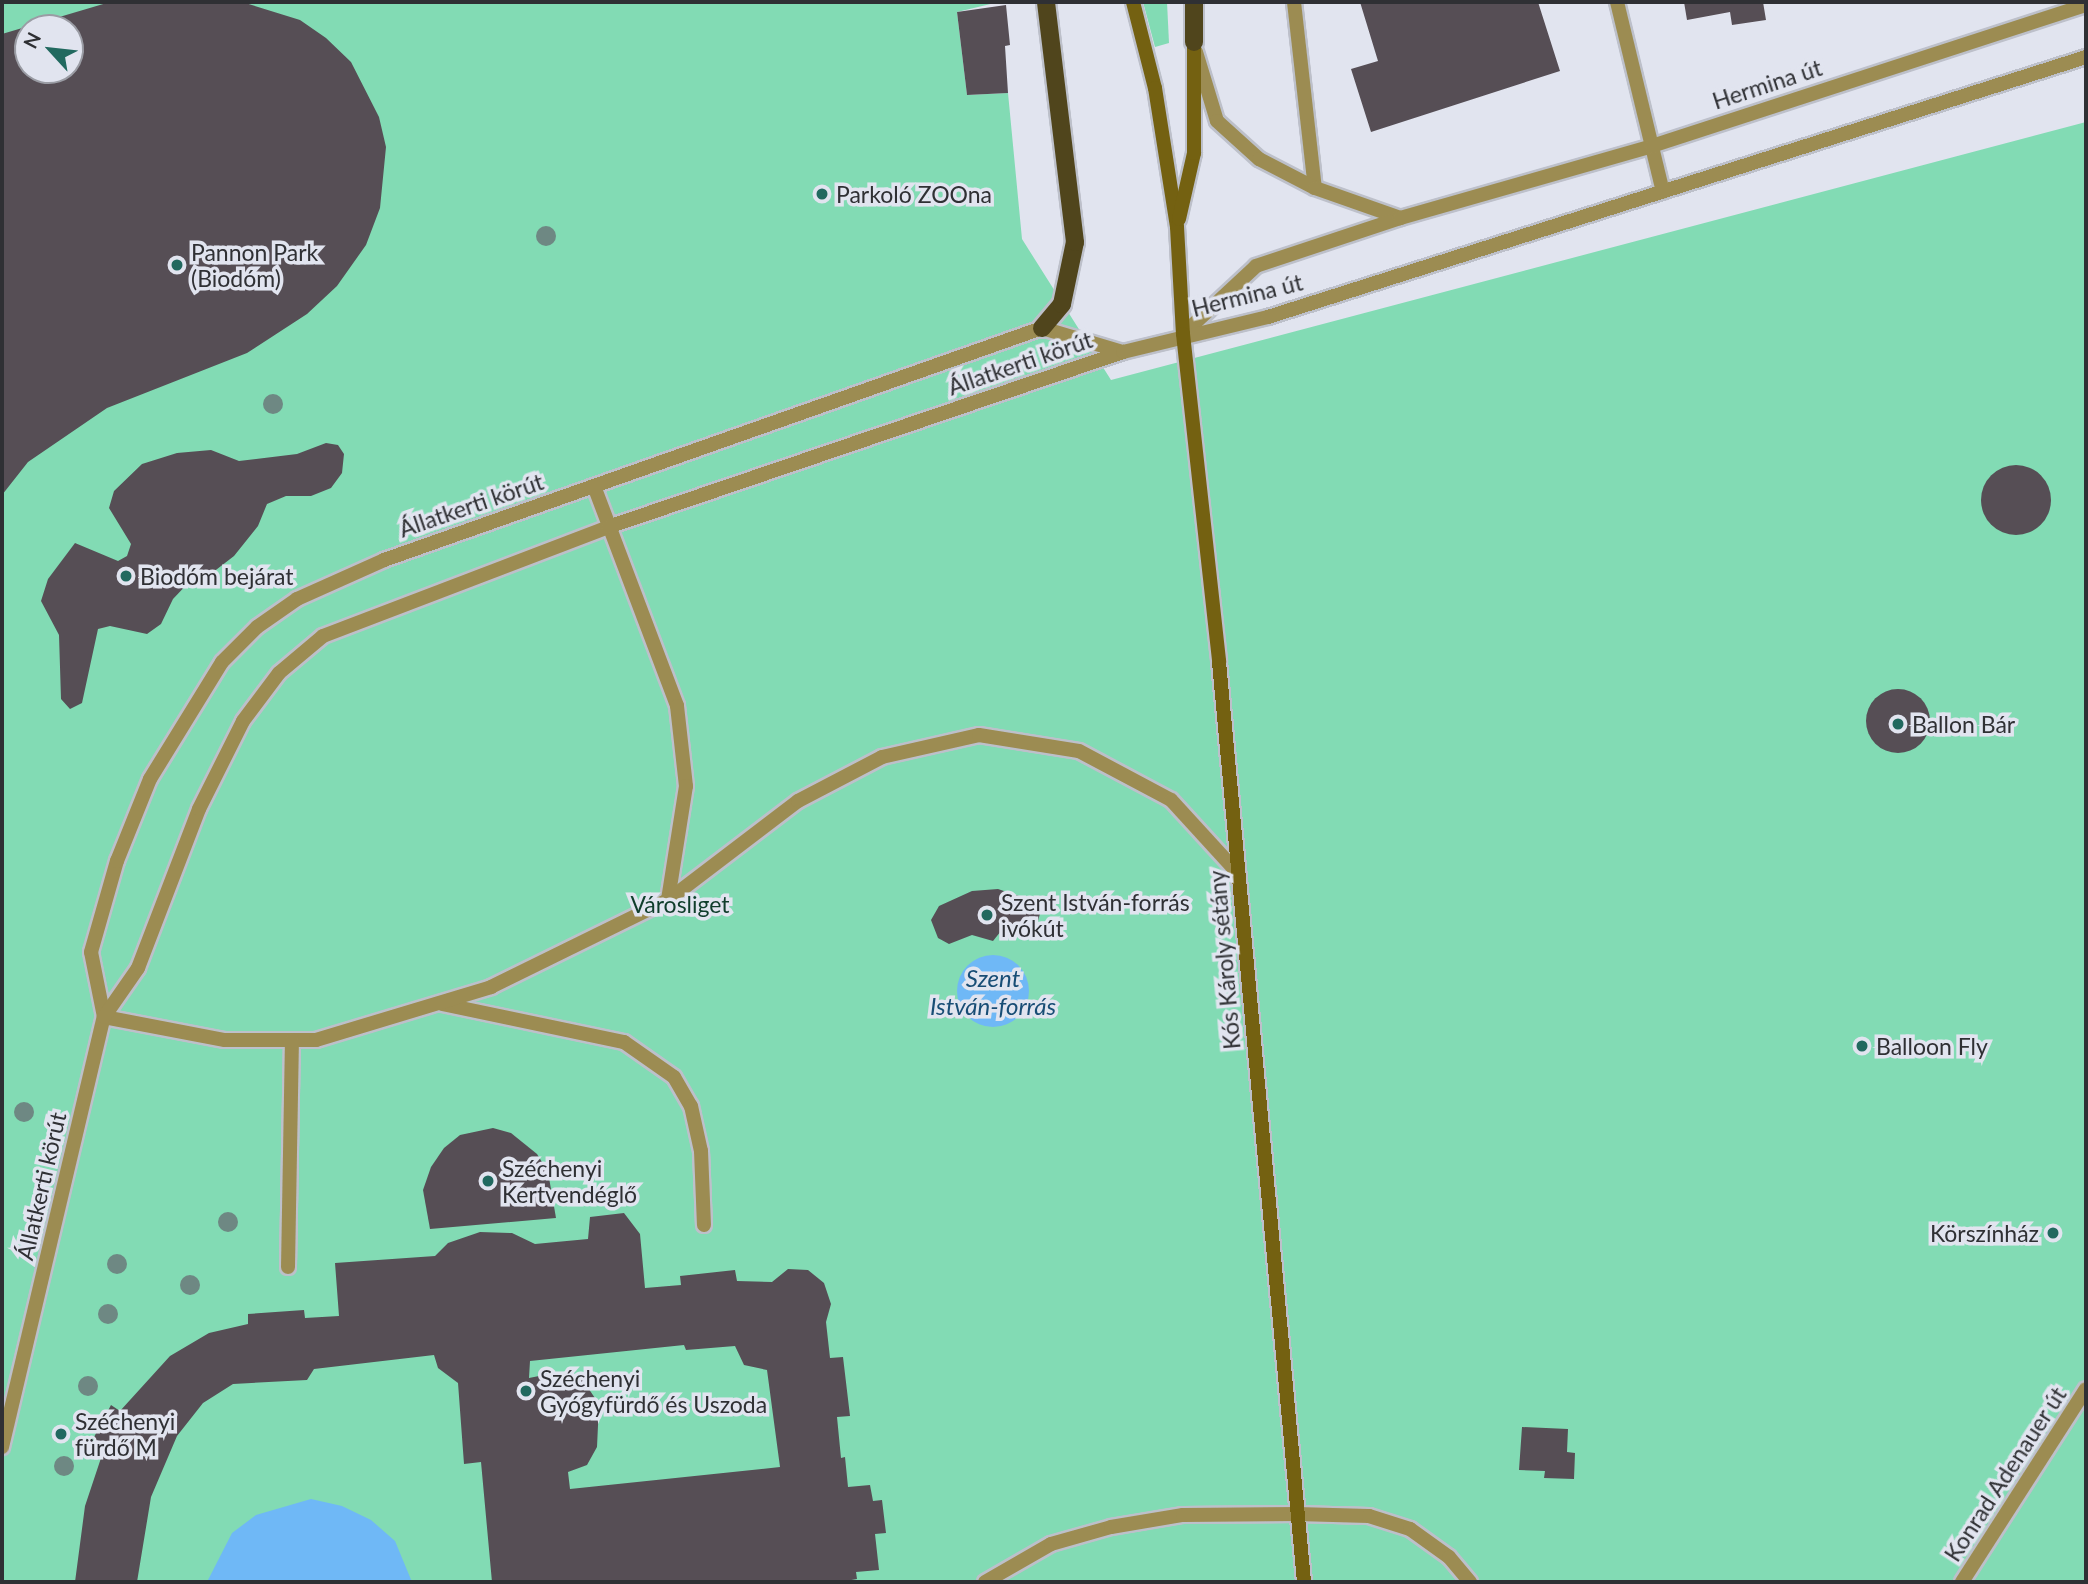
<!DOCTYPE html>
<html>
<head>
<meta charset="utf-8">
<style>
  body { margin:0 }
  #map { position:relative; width:2088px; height:1584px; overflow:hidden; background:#e1e4ef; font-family:Lato,sans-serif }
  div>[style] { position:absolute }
  .green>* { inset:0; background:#82dbb4 }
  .water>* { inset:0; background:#6fb8f6 }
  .round { border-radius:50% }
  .building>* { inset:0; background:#564e55 }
  .roads { filter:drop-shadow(2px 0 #bdc0ca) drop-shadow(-2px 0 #bdc0ca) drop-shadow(0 2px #bdc0ca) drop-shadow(0 -2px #bdc0ca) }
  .lane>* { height:14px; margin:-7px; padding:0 7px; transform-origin:7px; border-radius:7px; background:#9c8c52 }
  .street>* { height:14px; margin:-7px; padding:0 7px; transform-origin:7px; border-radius:7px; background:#9c8c52 }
  .secondary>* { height:14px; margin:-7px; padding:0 7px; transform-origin:7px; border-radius:7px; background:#746111 }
  .primary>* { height:18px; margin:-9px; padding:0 9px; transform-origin:9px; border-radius:9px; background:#50451c }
  .trees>* { width:20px; height:20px; margin:-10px; border-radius:50%; background:#6e8883 }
  .dots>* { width:19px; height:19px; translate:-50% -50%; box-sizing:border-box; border:4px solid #e1e4ef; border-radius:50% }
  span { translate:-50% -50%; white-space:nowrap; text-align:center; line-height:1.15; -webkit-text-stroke:7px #e1e4ef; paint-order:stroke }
  .street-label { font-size:23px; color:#2f3034 }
  .poi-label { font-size:23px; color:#2f3034 }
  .left { translate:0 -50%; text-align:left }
  .right { translate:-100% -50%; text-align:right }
  .park-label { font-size:23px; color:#0f3d2b }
  .water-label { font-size:24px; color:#184d75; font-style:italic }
  .frame { position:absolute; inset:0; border:4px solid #2f3034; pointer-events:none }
  .north { position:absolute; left:14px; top:14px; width:70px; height:70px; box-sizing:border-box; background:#e1e4ef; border:2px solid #9a9ca4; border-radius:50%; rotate:297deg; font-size:19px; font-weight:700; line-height:28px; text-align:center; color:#2f3034 }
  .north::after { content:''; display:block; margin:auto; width:24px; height:32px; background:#21695f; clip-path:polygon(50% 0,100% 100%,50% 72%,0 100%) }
</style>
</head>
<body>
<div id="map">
  <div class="green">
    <i style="clip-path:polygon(evenodd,2px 2px,999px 2px,957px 12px,967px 95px,1008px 93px,1022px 239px,1111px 380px,2086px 122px,2086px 1582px,2px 1582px,2px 2px,28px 28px,70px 28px,70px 70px,28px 70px,28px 28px)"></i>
    <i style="clip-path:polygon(1143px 2px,1167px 2px,1169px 43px,1155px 47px)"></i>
  </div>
  <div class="water">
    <i class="round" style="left:957px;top:955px;width:72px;height:72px"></i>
    <i style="clip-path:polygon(311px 1499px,342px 1506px,371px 1520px,395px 1541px,412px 1582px,207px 1582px,232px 1533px,256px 1515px)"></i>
  </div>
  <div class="building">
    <i style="clip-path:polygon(evenodd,110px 2px,242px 2px,300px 20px,326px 38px,351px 62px,379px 117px,386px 147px,380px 208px,366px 245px,337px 286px,307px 314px,247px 353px,107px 408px,28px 462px,2px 495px,2px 34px,110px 2px,28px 28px,70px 28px,70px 70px,28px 70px,28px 28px)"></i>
    <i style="clip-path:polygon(1360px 2px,1538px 2px,1560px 71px,1371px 132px,1351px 69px,1378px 61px)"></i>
    <i style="clip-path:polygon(1684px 2px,1763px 2px,1766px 20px,1732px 25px,1730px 12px,1687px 20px)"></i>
    <i style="clip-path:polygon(1006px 5px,1010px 45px,1005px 46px,1008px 93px,967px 95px,957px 12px)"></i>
    <i style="clip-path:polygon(326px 443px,338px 445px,344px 454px,342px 473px,331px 488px,311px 496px,286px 496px,267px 504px,258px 526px,234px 556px,212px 573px,192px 579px,173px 599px,161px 624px,147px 634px,110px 626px,98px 629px,82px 703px,70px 709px,61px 699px,59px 635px,41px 601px,48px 579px,75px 543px,118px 561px,127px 556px,131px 544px,109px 508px,114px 491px,142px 464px,177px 453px,211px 450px,239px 461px,297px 454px)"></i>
    <i class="round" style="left:1981px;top:465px;width:70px;height:70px"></i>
    <i class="round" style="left:1866px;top:689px;width:64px;height:64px"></i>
    <i style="clip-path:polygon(998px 889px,1034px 901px,1041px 910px,1035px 932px,1020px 938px,1001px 931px,993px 941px,972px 935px,949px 944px,938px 938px,931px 920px,939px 906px,972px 891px)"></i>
    <i style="clip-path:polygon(493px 1128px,511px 1133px,537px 1154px,548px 1172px,556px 1218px,430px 1229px,423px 1190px,431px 1167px,444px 1148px,460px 1135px)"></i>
    <i style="clip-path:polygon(evenodd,624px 1213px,640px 1234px,645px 1288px,681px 1285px,680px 1276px,735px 1270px,737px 1281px,772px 1282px,788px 1269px,808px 1270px,824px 1283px,831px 1304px,826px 1322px,830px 1358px,843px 1357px,850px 1416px,837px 1417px,841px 1458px,845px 1457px,848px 1487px,870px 1485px,873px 1501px,882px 1500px,886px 1533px,875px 1534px,879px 1570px,856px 1572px,857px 1579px,840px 1582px,492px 1582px,481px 1462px,464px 1464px,458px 1383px,438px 1368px,434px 1355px,314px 1369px,307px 1380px,233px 1384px,203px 1403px,177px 1436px,151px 1497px,137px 1582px,75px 1582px,85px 1506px,102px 1455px,97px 1452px,102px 1444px,93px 1439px,111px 1405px,120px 1411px,170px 1356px,209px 1333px,248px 1324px,248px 1314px,304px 1310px,305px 1318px,339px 1316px,335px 1263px,435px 1256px,448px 1243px,480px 1232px,512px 1233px,535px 1244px,588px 1239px,590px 1217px,624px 1213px,684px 1345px,686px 1350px,735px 1346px,744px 1365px,767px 1370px,780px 1467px,570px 1489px,568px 1472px,587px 1465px,597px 1447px,599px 1404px,580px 1376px,559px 1372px,529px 1378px,530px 1361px,684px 1345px)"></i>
    <i style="clip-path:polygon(1522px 1427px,1568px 1429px,1567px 1452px,1575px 1453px,1574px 1479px,1544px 1478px,1545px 1471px,1519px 1470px)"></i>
  </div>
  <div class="roads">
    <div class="lane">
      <i style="left:1294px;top:2px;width:187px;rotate:83.6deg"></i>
      <i style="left:594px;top:486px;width:235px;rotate:69.3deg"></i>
      <i style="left:677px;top:706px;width:81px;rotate:83.6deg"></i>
      <i style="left:686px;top:786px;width:115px;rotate:99deg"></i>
      <i style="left:442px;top:1004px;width:186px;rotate:11.8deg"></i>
      <i style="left:624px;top:1042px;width:61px;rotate:35deg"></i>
      <i style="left:674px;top:1077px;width:34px;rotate:60deg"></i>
      <i style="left:691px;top:1106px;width:46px;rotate:77.5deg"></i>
      <i style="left:701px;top:1151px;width:74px;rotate:87.7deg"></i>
      <i style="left:104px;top:1017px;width:123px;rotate:10.8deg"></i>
      <i style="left:225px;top:1040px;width:91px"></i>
      <i style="left:316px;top:1040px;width:183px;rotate:-16.8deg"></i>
      <i style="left:491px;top:987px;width:197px;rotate:-26.2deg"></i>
      <i style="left:668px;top:900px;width:163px;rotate:-37.3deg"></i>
      <i style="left:798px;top:801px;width:95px;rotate:-27.6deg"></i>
      <i style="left:882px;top:757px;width:99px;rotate:-12.8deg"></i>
      <i style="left:979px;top:735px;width:101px;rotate:9.1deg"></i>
      <i style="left:1079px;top:751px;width:104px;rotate:28deg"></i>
      <i style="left:1171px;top:800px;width:99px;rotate:47.5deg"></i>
      <i style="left:288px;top:1267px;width:227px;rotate:-89deg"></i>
      <i style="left:985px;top:1582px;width:76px;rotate:-29.9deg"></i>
      <i style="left:1051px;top:1544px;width:62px;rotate:-15.8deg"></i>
      <i style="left:1111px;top:1527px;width:73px;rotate:-9.5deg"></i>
      <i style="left:1183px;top:1515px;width:114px;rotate:-0.5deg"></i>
      <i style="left:1297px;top:1514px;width:72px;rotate:1.6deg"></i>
      <i style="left:1369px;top:1516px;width:43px;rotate:17.6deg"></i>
      <i style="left:1410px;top:1529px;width:48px;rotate:35.7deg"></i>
      <i style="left:1449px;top:1557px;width:33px;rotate:50deg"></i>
      <i style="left:1962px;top:1582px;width:229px;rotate:-57.3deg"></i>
    </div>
    <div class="street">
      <i style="left:1617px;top:2px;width:195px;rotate:76.4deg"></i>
      <i style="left:1196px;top:52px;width:72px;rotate:73.1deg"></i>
      <i style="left:1217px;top:121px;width:57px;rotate:42.1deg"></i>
      <i style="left:1259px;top:159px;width:63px;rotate:27.4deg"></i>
      <i style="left:1315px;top:188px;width:90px;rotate:19.4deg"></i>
      <i style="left:1184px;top:333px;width:98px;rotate:-42.9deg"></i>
      <i style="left:1256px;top:266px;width:152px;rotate:-18.4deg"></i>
      <i style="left:1400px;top:218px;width:262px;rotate:-15.9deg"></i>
      <i style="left:1652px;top:146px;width:456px;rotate:-18deg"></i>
      <i style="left:104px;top:1017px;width:66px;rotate:-101.3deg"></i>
      <i style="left:91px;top:952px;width:95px;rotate:-74.1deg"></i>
      <i style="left:117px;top:861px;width:88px;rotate:-68.1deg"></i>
      <i style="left:150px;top:779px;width:137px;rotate:-58.4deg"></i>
      <i style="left:222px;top:662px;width:49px;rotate:-45deg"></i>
      <i style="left:257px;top:627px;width:49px;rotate:-35deg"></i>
      <i style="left:297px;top:599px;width:95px;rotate:-24.1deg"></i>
      <i style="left:384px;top:560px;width:698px;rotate:-19.42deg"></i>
      <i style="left:1042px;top:328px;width:84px;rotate:16.5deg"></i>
      <i style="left:2px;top:1447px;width:442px;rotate:-76.7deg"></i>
      <i style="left:104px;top:1017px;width:60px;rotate:-55.2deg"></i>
      <i style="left:138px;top:968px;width:170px;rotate:-69deg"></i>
      <i style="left:199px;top:809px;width:98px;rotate:-63.4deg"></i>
      <i style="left:243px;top:721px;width:60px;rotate:-53.1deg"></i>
      <i style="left:279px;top:673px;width:57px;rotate:-40.1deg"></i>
      <i style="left:323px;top:636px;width:305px;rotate:-20.9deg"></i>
      <i style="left:608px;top:527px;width:544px;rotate:-18.77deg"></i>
      <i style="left:1123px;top:352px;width:149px;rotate:-13.6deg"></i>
      <i style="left:1268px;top:317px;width:858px;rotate:-17.63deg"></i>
    </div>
    <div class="secondary">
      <i style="left:1133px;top:2px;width:89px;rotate:75.7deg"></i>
      <i style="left:1155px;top:88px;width:141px;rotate:81deg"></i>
      <i style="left:1177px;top:227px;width:107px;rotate:86.8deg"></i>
      <i style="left:1183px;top:334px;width:330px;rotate:83.7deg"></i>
      <i style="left:1219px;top:662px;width:924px;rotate:84.72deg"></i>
      <i style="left:1179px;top:219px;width:68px;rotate:-77.2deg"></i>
      <i style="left:1194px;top:153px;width:111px;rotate:-90deg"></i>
    </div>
    <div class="primary">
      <i style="left:1194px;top:42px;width:40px;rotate:-90deg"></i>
      <i style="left:1042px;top:328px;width:31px;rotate:-50deg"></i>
      <i style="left:1062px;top:304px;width:63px;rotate:-78.2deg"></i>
      <i style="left:1075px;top:242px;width:242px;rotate:-96.9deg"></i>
    </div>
  </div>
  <div class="trees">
    <i style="left:546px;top:236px"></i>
    <i style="left:273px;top:404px"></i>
    <i style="left:24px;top:1112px"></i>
    <i style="left:228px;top:1222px"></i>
    <i style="left:117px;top:1264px"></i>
    <i style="left:190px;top:1285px"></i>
    <i style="left:108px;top:1314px"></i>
    <i style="left:88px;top:1386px"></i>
    <i style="left:64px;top:1466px"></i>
  </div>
  <div class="dots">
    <i style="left:822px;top:194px;background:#21695f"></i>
    <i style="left:177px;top:265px;background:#21695f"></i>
    <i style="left:126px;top:576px;background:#21695f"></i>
    <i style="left:1898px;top:724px;background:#21695f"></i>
    <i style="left:987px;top:915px;background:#21695f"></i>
    <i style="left:1862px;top:1046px;background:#21695f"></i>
    <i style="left:488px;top:1181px;background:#21695f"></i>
    <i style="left:2053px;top:1233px;background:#21695f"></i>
    <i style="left:526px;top:1391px;background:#21695f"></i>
    <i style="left:61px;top:1434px;background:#21695f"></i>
  </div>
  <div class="street-label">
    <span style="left:1767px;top:84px;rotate:-18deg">Hermina út</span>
    <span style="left:1247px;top:295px;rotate:-14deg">Hermina út</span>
    <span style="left:1020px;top:363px;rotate:-19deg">Állatkerti körút</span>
    <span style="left:471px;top:505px;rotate:-19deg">Állatkerti körút</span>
    <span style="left:1224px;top:960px;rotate:-95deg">Kós Károly sétány</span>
    <span style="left:41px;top:1186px;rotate:-77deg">Állatkerti körút</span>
    <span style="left:2005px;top:1474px;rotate:-57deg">Konrad Adenauer út</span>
  </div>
  <div class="poi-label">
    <span class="left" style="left:836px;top:194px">Parkoló ZOOna</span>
    <span class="left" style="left:191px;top:265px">Pannon Park<br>(Biodóm)</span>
    <span class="left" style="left:140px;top:576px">Biodóm bejárat</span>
    <span class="left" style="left:1912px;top:724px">Ballon Bár</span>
    <span class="left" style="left:1001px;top:915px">Szent István-forrás<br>ivókút</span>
    <span class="left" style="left:1876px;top:1046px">Balloon Fly</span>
    <span class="left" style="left:502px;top:1181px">Széchenyi<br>Kertvendéglő</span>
    <span class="right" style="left:2039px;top:1233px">Körszínház</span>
    <span class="left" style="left:540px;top:1391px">Széchenyi<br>Gyógyfürdő és Uszoda</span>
    <span class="left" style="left:75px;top:1434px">Széchenyi<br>fürdő M</span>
  </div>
  <div class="park-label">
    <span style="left:680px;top:904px">Városliget</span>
  </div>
  <div class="water-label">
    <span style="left:993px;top:992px">Szent<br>István-forrás</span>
  </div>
  <div class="frame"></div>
  <div class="north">N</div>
</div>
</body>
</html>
